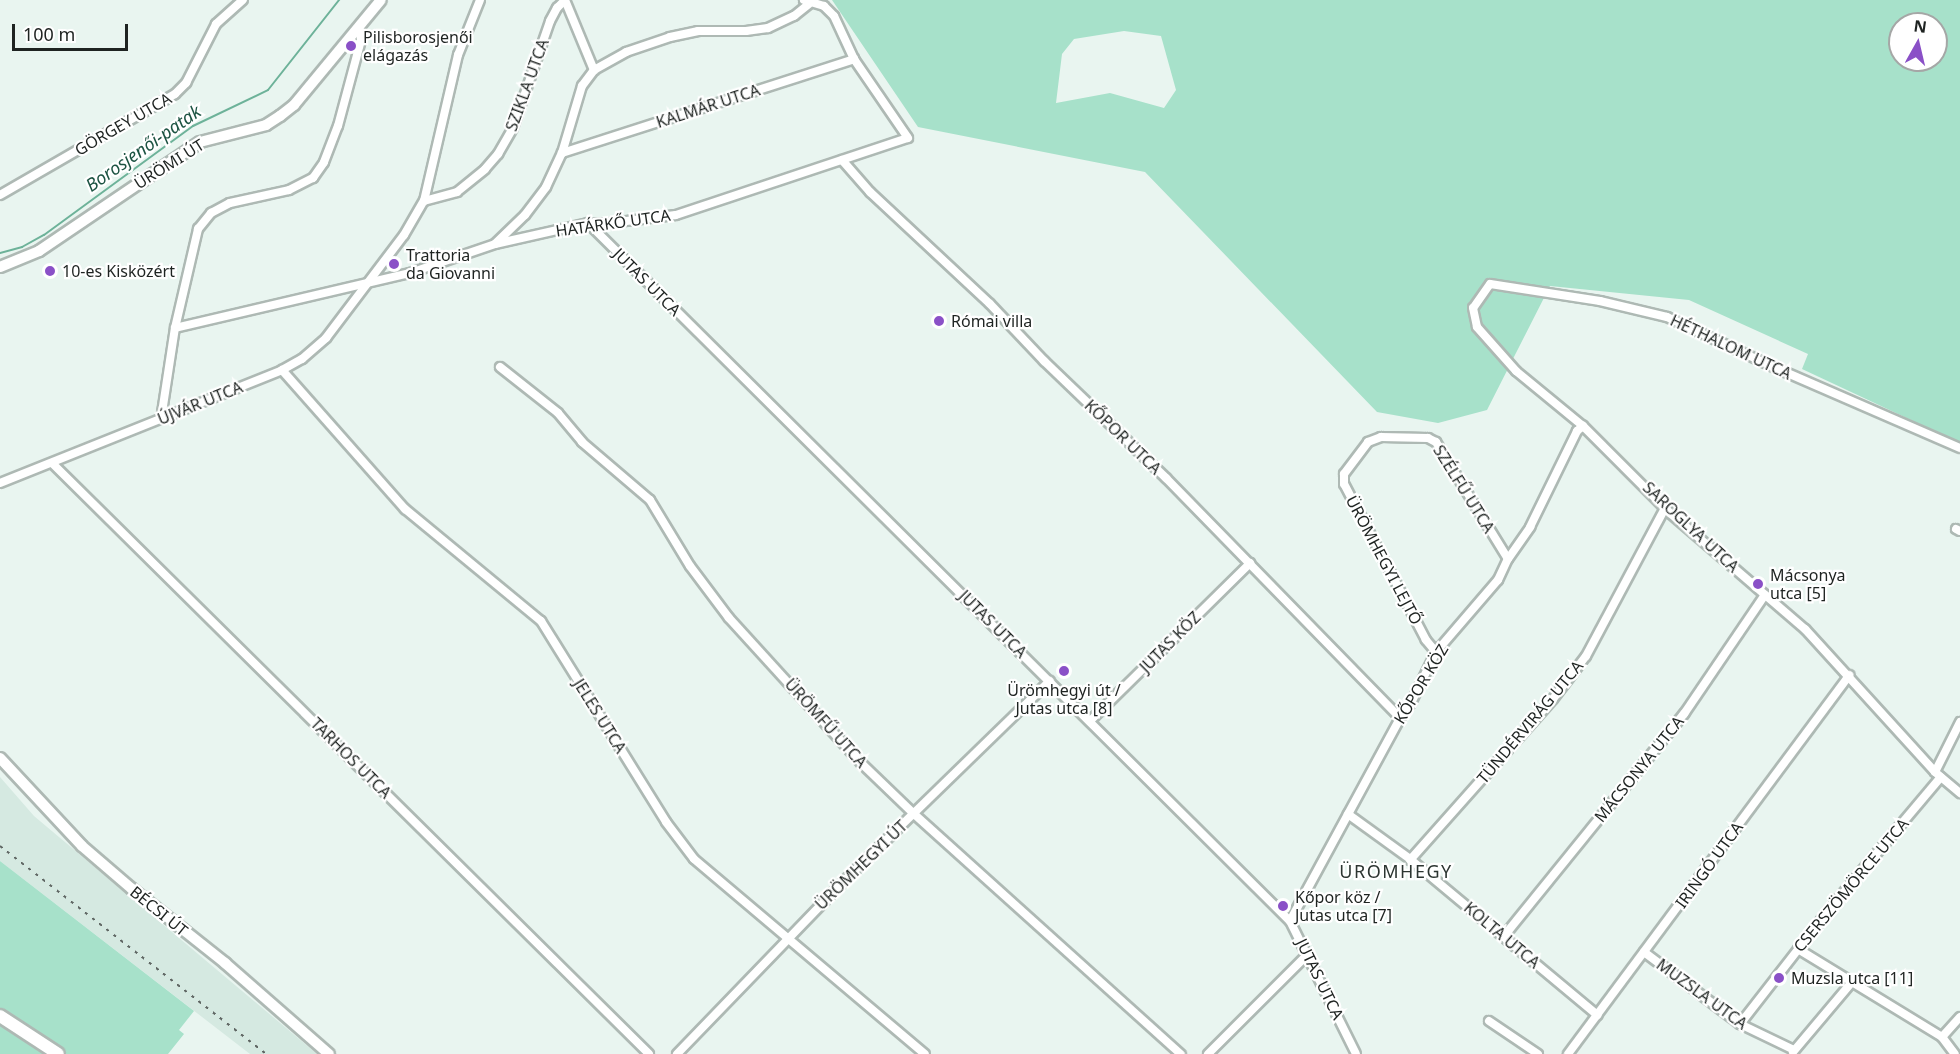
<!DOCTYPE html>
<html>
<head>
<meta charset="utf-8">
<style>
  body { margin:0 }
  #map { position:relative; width:1960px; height:1054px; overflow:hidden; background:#e9f5f0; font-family:"Noto Sans",sans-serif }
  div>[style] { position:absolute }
  .built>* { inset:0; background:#d5e9e1 }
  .green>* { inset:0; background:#a7e1ca }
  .stream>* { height:2px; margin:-1px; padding:0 1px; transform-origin:1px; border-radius:1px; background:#6db299 }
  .roads { filter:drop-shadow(2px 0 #aeb9b4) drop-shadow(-2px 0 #aeb9b4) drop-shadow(0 2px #aeb9b4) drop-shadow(0 -2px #aeb9b4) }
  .street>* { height:8px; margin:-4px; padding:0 4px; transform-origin:4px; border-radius:4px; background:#fff }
  .secondary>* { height:10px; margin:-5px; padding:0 5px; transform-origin:5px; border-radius:5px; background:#fff }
  .primary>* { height:12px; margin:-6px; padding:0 6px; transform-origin:6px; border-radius:6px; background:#fff }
  .rail>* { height:2px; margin-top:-1px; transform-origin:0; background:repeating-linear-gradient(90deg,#5f6663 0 3px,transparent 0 9px) }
  .dots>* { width:16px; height:16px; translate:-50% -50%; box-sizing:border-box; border:3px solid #fff; border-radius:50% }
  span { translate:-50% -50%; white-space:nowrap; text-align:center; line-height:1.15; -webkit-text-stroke:4.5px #fff; paint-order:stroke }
  .poi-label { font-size:16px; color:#1e2321 }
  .left { translate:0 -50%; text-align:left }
  .street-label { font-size:16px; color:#1e2321 }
  .water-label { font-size:18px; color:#1c5342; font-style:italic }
  .neighbourhood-label { font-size:18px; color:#2c3531; letter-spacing:1.5px }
  .north { position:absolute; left:1888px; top:12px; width:60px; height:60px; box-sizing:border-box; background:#fff; border:2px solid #a5a7a6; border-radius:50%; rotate:8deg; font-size:16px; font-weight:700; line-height:24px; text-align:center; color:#1e2321 }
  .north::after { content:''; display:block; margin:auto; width:21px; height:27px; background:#8a50c7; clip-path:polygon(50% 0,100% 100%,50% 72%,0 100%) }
  .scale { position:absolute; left:12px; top:24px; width:116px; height:27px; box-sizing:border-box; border:3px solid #1e2321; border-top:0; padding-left:8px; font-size:18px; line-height:21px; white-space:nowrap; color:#1e2321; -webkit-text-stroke:4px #fff; paint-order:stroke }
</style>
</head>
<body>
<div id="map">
  <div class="built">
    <i style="clip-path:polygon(0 777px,34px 816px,317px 1054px,250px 1054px,0 861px)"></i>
  </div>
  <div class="green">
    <i style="clip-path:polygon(evenodd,832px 0,1960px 0,1960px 443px,1802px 369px,1808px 354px,1689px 300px,1550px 286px,1487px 410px,1438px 423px,1377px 412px,1145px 172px,918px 127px,832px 0,1900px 24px,1936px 24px,1936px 60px,1900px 60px,1900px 24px,832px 0,1124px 31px,1161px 36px,1176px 90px,1164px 108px,1110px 93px,1056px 103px,1062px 54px,1074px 39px,1124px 31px)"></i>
    <i style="clip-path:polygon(0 861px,194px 1011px,179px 1030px,184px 1034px,168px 1054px,0 1054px)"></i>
  </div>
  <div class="stream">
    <i style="left:0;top:253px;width:23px;rotate:-15deg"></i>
    <i style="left:22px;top:247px;width:25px;rotate:-29deg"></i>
    <i style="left:44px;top:235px;width:185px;rotate:-36.2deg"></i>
    <i style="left:193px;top:126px;width:83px;rotate:-25.6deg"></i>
    <i style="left:268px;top:90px;width:115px;rotate:-51.7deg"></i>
  </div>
  <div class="roads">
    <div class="street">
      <i style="left:565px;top:0;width:76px;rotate:67.5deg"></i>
      <i style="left:562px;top:153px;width:307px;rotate:-17.8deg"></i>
      <i style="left:842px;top:160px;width:43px;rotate:48.8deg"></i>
      <i style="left:870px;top:192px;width:164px;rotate:43deg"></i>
      <i style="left:990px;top:304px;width:79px;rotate:46.5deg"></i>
      <i style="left:1044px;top:361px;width:169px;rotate:43.8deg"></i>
      <i style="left:1166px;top:478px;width:335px;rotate:45.7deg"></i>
      <i style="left:0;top:195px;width:202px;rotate:-30deg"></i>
      <i style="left:175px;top:94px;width:16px;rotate:-45deg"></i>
      <i style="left:186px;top:83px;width:66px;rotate:-63deg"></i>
      <i style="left:216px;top:24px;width:36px;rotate:-42deg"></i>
      <i style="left:424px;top:201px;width:34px;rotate:-15deg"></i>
      <i style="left:457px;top:192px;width:36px;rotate:-39deg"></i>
      <i style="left:485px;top:169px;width:20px;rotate:-49deg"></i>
      <i style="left:498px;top:154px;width:30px;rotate:-60deg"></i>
      <i style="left:513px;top:128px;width:113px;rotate:-70.9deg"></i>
      <i style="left:550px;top:21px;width:15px;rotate:-62deg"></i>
      <i style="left:557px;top:8px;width:11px;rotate:-45deg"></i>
      <i style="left:588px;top:223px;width:990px;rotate:44.84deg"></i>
      <i style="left:1290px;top:921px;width:148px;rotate:63.6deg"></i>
      <i style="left:496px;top:243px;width:40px;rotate:-44deg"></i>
      <i style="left:525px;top:215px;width:35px;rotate:-53deg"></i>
      <i style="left:546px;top:187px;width:38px;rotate:-65deg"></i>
      <i style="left:562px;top:153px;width:70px;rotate:-73.4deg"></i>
      <i style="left:582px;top:86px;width:20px;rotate:-53deg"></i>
      <i style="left:594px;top:70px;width:37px;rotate:-29deg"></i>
      <i style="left:626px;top:52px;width:46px;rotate:-18.8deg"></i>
      <i style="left:670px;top:37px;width:29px;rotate:-12deg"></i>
      <i style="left:698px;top:31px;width:48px"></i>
      <i style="left:746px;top:31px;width:22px;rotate:-8deg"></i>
      <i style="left:768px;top:28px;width:29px;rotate:-25deg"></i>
      <i style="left:794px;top:16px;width:19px;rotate:-39deg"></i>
      <i style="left:175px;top:328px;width:241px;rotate:-13.2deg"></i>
      <i style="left:410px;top:273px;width:90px;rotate:-18.8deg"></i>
      <i style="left:495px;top:244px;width:95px;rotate:-12.7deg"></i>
      <i style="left:588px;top:223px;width:22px"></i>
      <i style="left:610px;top:223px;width:66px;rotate:-6.9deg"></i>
      <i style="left:676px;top:215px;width:244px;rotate:-18.4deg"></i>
      <i style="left:908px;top:138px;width:96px;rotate:-124.4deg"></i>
      <i style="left:854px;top:59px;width:47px;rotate:-114.9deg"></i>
      <i style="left:834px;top:16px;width:14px;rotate:-135deg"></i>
      <i style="left:824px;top:6px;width:21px;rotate:-163deg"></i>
      <i style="left:500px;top:367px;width:74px;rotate:38.4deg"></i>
      <i style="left:558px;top:413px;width:38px;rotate:50deg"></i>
      <i style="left:582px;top:442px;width:89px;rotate:40.5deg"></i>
      <i style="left:650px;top:500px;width:77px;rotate:58.8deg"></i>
      <i style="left:690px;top:566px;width:65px;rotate:53.1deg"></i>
      <i style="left:729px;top:618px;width:197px;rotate:47.7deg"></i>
      <i style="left:862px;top:764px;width:72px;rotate:43.9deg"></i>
      <i style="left:914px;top:814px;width:359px;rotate:42deg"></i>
      <i style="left:282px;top:370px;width:186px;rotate:48.5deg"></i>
      <i style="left:405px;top:509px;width:176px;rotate:39.5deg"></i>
      <i style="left:541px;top:621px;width:237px;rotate:58.1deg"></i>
      <i style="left:666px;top:822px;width:46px;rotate:52.9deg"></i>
      <i style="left:694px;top:859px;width:302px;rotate:40.2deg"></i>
      <i style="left:161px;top:419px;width:92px;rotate:-81.3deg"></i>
      <i style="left:175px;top:328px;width:102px;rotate:-76.9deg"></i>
      <i style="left:198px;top:229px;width:21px;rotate:-51deg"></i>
      <i style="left:211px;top:213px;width:21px;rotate:-28deg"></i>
      <i style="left:230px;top:203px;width:60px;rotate:-12.4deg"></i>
      <i style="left:289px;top:190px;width:27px;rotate:-27deg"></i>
      <i style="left:313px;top:178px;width:19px;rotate:-55deg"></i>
      <i style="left:324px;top:162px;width:39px;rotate:-69deg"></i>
      <i style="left:338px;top:126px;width:89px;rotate:-75deg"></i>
      <i style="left:361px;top:40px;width:14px;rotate:-98deg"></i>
      <i style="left:1960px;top:448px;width:208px;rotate:-156.5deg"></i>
      <i style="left:1769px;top:365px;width:113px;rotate:-154.8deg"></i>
      <i style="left:1667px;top:317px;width:69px;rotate:-166.6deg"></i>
      <i style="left:1600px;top:301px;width:111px;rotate:-171.2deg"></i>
      <i style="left:1490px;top:284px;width:29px;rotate:125deg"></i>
      <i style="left:1473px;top:308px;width:19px;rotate:78deg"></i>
      <i style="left:1477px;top:327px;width:59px;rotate:48.4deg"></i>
      <i style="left:1516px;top:371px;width:87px;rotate:39.4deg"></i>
      <i style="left:1583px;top:426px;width:123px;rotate:45deg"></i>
      <i style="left:1670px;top:513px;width:178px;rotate:40.7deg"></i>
      <i style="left:1805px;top:629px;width:193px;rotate:47.7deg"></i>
      <i style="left:1935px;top:772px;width:33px;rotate:40deg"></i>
      <i style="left:52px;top:463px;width:840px;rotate:44.71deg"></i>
      <i style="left:0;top:483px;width:304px;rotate:-21.8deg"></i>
      <i style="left:282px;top:370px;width:23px;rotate:-29deg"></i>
      <i style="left:302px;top:359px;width:32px;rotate:-41deg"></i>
      <i style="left:326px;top:338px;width:129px;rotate:-52.9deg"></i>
      <i style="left:404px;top:235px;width:39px;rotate:-60deg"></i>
      <i style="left:424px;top:201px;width:150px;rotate:-76.9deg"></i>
      <i style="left:458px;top:55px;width:59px;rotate:-68.2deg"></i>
      <i style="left:1956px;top:529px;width:4px;rotate:27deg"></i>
      <i style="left:1436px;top:652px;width:16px;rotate:-130deg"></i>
      <i style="left:1426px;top:640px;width:176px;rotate:-117.7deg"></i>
      <i style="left:1344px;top:484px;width:10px;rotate:-90deg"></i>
      <i style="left:1344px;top:474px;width:40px;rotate:-53deg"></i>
      <i style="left:1368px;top:442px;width:14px;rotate:-21deg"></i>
      <i style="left:1381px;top:437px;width:47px;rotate:1.2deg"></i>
      <i style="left:1428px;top:438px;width:9px;rotate:27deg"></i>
      <i style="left:1436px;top:442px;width:137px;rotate:58.4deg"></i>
      <i style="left:1090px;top:721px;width:225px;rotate:-44.6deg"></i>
      <i style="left:1935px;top:772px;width:56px;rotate:-63.4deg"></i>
      <i style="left:1348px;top:814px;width:77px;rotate:36deg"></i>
      <i style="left:1410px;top:859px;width:244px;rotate:39.8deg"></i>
      <i style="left:1410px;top:860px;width:215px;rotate:-48.4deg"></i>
      <i style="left:1553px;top:699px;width:54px;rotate:-52.5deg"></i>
      <i style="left:1586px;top:656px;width:168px;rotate:-61.9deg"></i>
      <i style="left:1290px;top:921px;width:231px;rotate:-61.5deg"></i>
      <i style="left:1400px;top:718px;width:19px;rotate:-54deg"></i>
      <i style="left:1411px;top:703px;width:57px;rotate:-63.9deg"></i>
      <i style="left:1436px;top:652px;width:95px;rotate:-49.3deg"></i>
      <i style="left:1498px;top:580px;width:23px;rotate:-65deg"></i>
      <i style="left:1508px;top:559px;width:39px;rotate:-55deg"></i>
      <i style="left:1530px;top:527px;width:107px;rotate:-63.9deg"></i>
      <i style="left:1577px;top:431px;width:8px;rotate:-40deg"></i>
      <i style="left:1504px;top:936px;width:286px;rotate:-51deg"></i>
      <i style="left:1684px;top:714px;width:144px;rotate:-55.8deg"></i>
      <i style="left:1798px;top:949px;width:169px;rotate:31.4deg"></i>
      <i style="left:1942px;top:1037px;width:21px;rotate:53deg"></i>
      <i style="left:1644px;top:952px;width:120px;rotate:36.9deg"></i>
      <i style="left:1740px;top:1024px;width:60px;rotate:25.7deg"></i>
      <i style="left:1489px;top:1021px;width:59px;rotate:34deg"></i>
      <i style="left:1740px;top:1024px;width:143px;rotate:-52.1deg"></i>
      <i style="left:1828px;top:911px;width:175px;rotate:-49.9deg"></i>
      <i style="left:1942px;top:1037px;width:27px;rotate:-48deg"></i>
      <i style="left:1793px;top:1052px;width:92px;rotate:-49.9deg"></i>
      <i style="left:677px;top:1054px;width:240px;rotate:-46deg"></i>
      <i style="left:844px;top:881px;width:287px;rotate:-44.2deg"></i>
      <i style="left:1208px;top:1054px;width:141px;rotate:-45deg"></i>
      <i style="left:1568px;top:1054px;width:472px;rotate:-53.4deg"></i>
    </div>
    <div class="secondary">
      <i style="left:0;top:267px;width:42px;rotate:-22.3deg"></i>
      <i style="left:39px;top:251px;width:194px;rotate:-34.1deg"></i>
      <i style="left:200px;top:142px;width:68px;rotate:-14.4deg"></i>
      <i style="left:266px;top:125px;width:17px;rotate:-33deg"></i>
      <i style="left:280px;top:116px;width:18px;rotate:-38deg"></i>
      <i style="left:294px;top:105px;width:136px;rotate:-50.4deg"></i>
      <i style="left:0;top:758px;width:120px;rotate:47deg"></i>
      <i style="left:82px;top:846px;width:66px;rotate:40.7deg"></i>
      <i style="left:132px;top:889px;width:119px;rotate:38.5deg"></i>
      <i style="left:225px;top:963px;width:138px;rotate:41.2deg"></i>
    </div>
    <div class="primary">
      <i style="left:0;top:1016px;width:69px;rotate:33.2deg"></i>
    </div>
  </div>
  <div class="rail">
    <i style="left:0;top:846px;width:338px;rotate:38deg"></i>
  </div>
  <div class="dots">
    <i style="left:351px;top:46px;background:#8a50c7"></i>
    <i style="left:394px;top:264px;background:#8a50c7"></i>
    <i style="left:50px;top:271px;background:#8a50c7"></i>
    <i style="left:939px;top:321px;background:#8a50c7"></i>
    <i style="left:1758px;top:584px;background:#8a50c7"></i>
    <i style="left:1064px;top:671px;background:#8a50c7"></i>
    <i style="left:1283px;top:906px;background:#8a50c7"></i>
    <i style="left:1779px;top:978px;background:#8a50c7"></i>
  </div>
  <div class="poi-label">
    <span class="left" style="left:363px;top:46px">Pilisborosjenői<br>elágazás</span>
    <span class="left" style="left:406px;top:264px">Trattoria<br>da Giovanni</span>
    <span class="left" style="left:62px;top:271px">10-es Kisközért</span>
    <span class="left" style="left:951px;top:321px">Római villa</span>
    <span class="left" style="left:1770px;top:584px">Mácsonya<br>utca [5]</span>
    <span style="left:1064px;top:699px">Ürömhegyi út /<br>Jutas utca [8]</span>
    <span class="left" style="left:1295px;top:906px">Kőpor köz /<br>Jutas utca [7]</span>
    <span class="left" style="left:1791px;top:978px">Muzsla utca [11]</span>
  </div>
  <div class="street-label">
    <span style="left:527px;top:85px;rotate:-70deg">SZIKLA UTCA</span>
    <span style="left:708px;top:106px;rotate:-18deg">KALMÁR UTCA</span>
    <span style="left:123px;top:124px;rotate:-30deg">GÖRGEY UTCA</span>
    <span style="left:169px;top:164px;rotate:-32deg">ÜRÖMI ÚT</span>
    <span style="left:613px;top:223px;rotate:-8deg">HATÁRKŐ UTCA</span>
    <span style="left:647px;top:282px;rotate:45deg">JUTAS UTCA</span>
    <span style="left:1731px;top:347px;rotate:25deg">HÉTHALOM UTCA</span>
    <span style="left:200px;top:403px;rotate:-22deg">ÚJVÁR UTCA</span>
    <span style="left:1123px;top:437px;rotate:44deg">KŐPOR UTCA</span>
    <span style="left:1464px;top:489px;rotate:58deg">SZÉLFŰ UTCA</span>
    <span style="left:1691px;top:527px;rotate:43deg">SAROGLYA UTCA</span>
    <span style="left:1384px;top:560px;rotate:62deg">ÜRÖMHEGYI LEJTŐ</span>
    <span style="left:993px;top:624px;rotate:45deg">JUTAS UTCA</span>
    <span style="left:1170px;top:642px;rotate:-45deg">JUTAS KÖZ</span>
    <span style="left:1421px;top:684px;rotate:-59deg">KŐPOR KÖZ</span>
    <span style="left:600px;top:716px;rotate:58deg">JELES UTCA</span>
    <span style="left:1530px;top:722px;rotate:-50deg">TÜNDÉRVIRÁG UTCA</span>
    <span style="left:826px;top:723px;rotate:48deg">ÜRÖMFŰ UTCA</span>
    <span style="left:351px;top:758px;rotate:45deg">TARHOS UTCA</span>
    <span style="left:1639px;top:769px;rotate:-51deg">MÁCSONYA UTCA</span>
    <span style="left:861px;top:865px;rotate:-44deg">ÜRÖMHEGYI ÚT</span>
    <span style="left:1709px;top:865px;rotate:-54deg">IRINGÓ UTCA</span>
    <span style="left:1851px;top:885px;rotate:-50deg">CSERSZÖMÖRCE UTCA</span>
    <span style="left:159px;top:911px;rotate:39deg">BÉCSI ÚT</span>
    <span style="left:1502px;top:935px;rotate:40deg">KOLTA UTCA</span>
    <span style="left:1320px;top:979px;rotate:64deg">JUTAS UTCA</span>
    <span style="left:1702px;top:994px;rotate:36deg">MUZSLA UTCA</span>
  </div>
  <div class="water-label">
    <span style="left:143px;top:148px;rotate:-35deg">Borosjenői-patak</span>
  </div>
  <div class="neighbourhood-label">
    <span style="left:1396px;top:871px">ÜRÖMHEGY</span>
  </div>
  <div class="north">N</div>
  <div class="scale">100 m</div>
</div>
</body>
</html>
